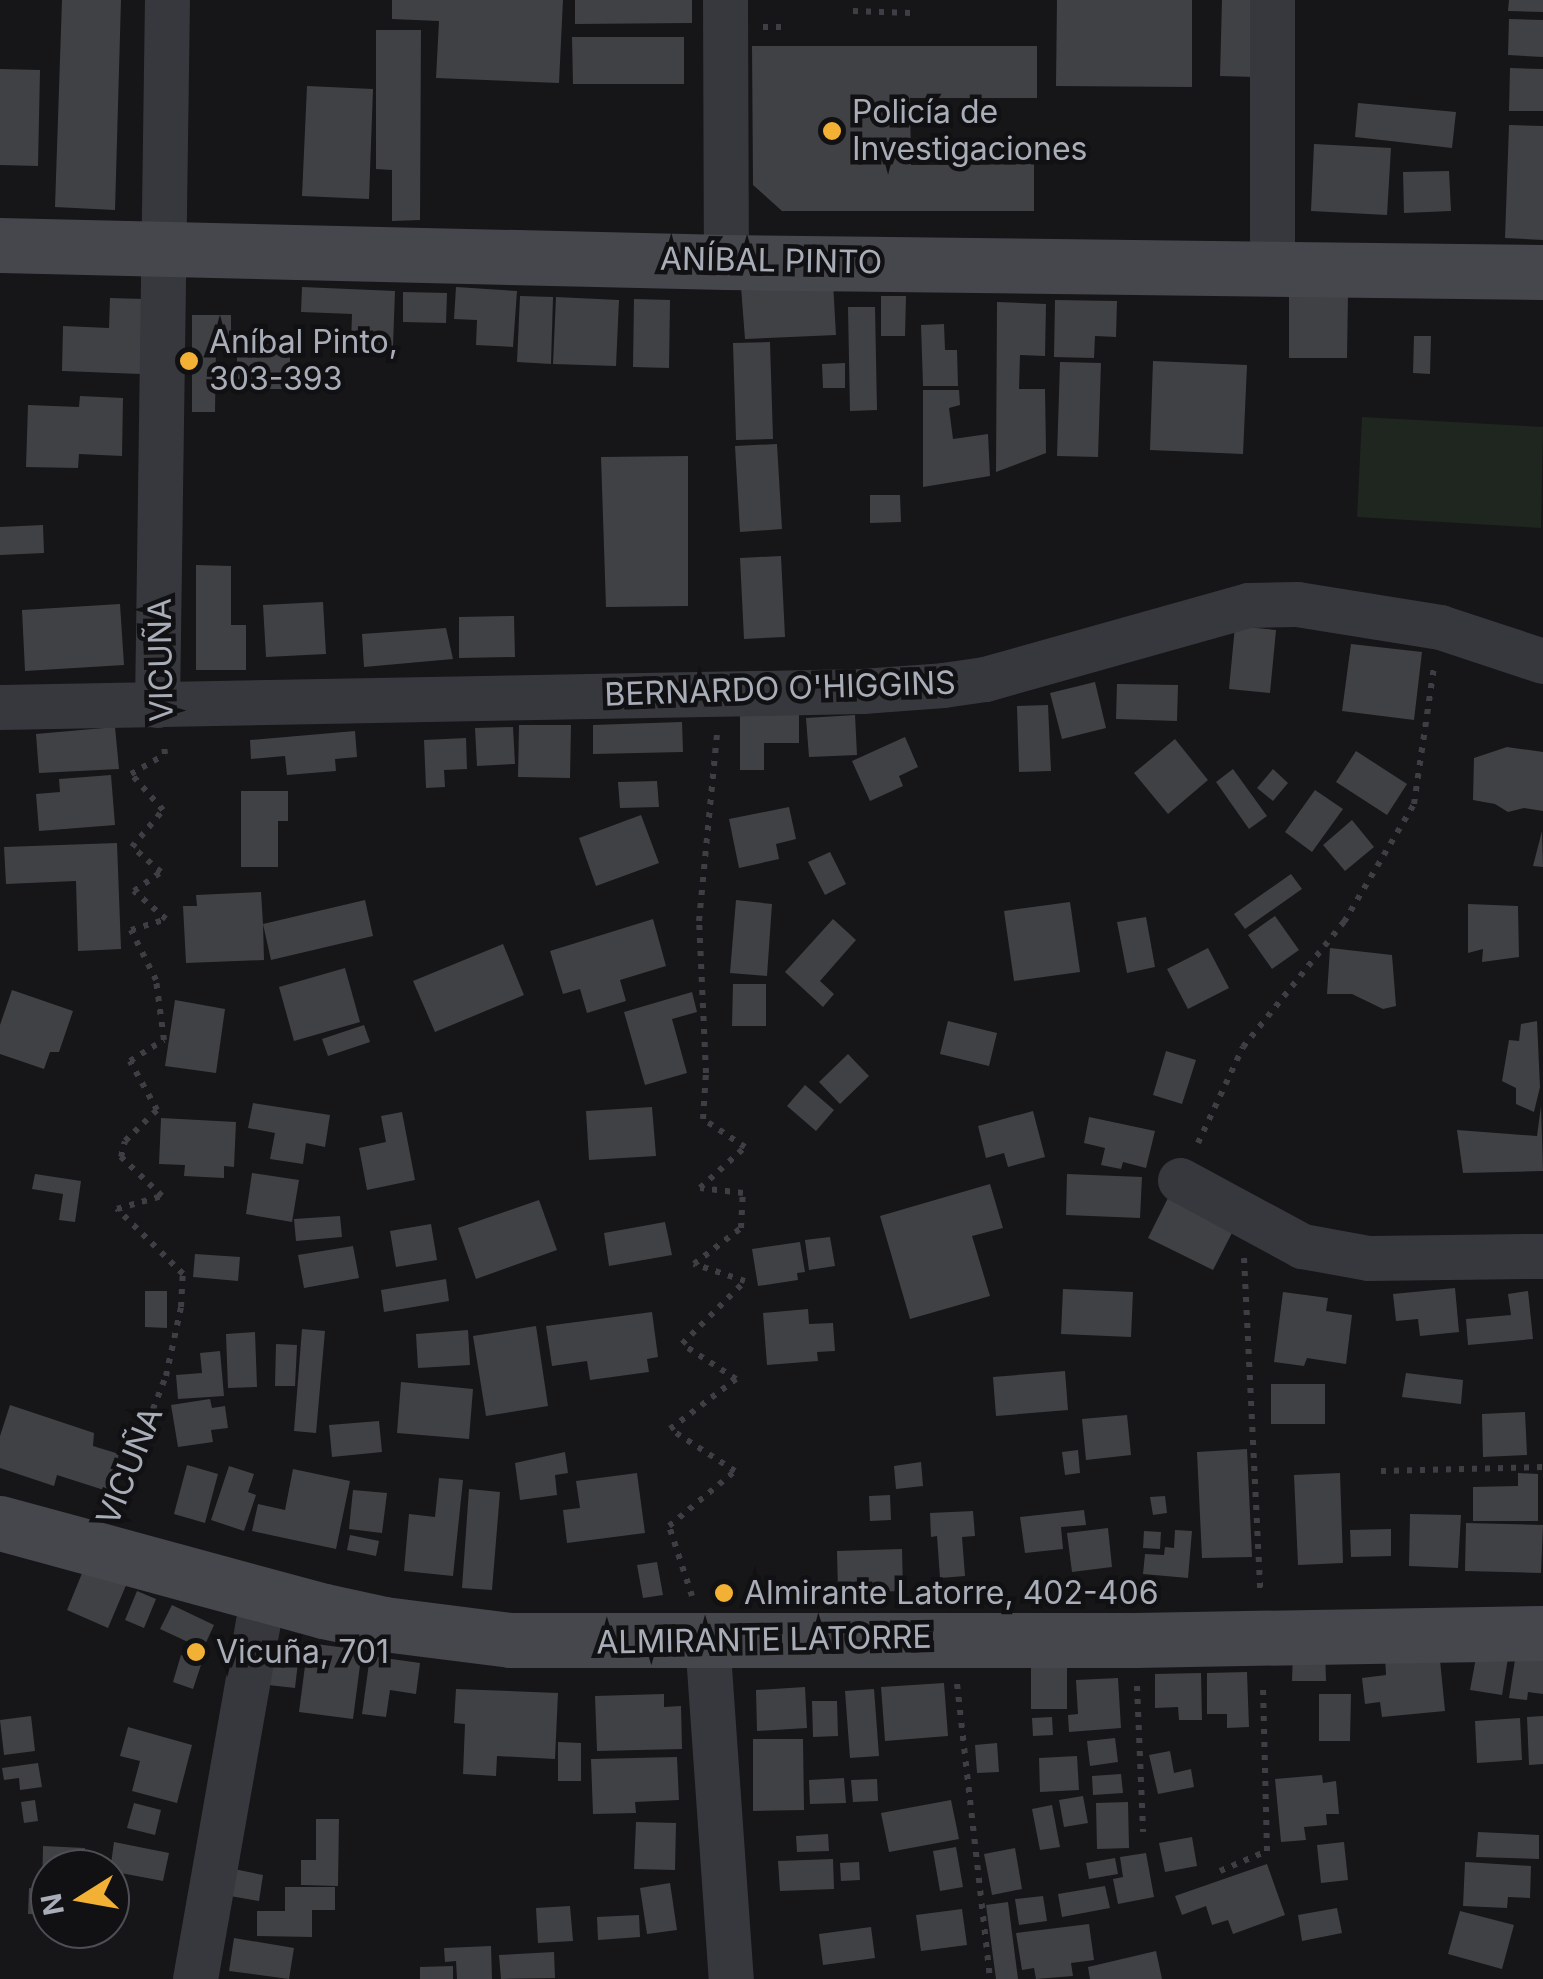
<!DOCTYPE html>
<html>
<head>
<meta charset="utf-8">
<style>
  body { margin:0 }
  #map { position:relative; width:1543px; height:1979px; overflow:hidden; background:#161618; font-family:Inter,sans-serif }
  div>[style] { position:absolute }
  .green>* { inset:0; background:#1e261f }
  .building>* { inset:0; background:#404145 }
  .path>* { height:6px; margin-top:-3px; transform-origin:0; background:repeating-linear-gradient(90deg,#3d3f44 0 5px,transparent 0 13px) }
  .street>* { height:45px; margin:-22.5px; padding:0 22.5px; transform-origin:22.5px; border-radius:22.5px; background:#37383d }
  .secondary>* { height:55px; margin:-27.5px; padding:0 27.5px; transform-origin:27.5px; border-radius:27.5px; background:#45474d }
  .dots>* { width:28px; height:28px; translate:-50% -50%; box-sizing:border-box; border:5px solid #111113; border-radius:50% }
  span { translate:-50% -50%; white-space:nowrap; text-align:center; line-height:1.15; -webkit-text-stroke:9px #111113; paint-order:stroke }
  .poi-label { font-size:32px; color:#a8adb8 }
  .left { translate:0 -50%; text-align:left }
  .street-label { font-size:32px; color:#a8adb8 }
  .north { position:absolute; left:30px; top:1849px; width:100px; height:100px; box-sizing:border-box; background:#111113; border:2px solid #4d4f55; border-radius:50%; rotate:259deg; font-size:28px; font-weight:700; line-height:40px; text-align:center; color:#a8adb8 }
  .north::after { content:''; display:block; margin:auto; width:35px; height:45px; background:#f2b134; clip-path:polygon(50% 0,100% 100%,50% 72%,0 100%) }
</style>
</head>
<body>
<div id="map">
  <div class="green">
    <i style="clip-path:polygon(1362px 417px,1543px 427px,1541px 528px,1357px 517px)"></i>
  </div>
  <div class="building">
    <i style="clip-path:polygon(62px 0,121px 0,115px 210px,55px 207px)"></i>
    <i style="clip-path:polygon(392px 0,563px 0,559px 83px,436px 78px,439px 21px,392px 19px)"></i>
    <i style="clip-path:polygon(575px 0,692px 0,692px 23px,575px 24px)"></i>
    <i style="clip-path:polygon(1057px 0,1192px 0,1192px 87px,1056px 86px)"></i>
    <i style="clip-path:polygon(1222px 0,1257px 0,1255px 77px,1220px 76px)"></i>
    <i style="clip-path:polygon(1509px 0,1543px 0,1543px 12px,1508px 11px)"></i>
    <i style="clip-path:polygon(1509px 19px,1543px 20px,1543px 57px,1508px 55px)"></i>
    <i style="clip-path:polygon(376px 30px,421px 30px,420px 220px,392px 221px,392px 170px,376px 169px)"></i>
    <i style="clip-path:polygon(572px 37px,684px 37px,684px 84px,573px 84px)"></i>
    <i style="clip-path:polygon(752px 46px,1037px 46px,1037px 98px,910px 98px,911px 165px,1034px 164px,1034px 211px,782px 211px,753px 185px)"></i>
    <i style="clip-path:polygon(1510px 68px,1543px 69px,1543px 111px,1509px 111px)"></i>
    <i style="clip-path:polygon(0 69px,40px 70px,38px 166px,0 165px)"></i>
    <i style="clip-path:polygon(307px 86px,373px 89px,369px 199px,302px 196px)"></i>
    <i style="clip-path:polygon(1358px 103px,1456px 112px,1452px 148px,1355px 137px)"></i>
    <i style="clip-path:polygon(1509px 125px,1543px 126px,1543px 240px,1505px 238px)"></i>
    <i style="clip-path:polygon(1314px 144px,1391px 148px,1387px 215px,1311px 211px)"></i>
    <i style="clip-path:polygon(1449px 171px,1451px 211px,1404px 213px,1403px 172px)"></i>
    <i style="clip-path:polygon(833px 282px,836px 335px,745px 339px,741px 287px)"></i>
    <i style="clip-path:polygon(302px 287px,395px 291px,393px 346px,351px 344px,352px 314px,301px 312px)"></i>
    <i style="clip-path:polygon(456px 287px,517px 291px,513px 347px,476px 345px,477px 320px,454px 319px)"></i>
    <i style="clip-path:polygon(1289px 291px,1348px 292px,1347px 358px,1289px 358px)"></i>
    <i style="clip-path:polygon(403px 292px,447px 293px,446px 323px,403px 322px)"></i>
    <i style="clip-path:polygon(520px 296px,553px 297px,551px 364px,517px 362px)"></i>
    <i style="clip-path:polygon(881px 296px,906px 296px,905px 336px,881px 336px)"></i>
    <i style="clip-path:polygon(556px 297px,619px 300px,616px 366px,553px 364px)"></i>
    <i style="clip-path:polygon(110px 298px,144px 299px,141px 374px,62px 371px,63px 326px,109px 328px)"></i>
    <i style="clip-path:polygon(634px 299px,670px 300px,669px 368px,633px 367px)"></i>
    <i style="clip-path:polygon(1055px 300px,1117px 301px,1116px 337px,1095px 336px,1094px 358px,1054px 357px)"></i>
    <i style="clip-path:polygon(997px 302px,1046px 304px,1045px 356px,1020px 355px,1019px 389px,1045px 389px,1046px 453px,996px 472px)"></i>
    <i style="clip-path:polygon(848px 307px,875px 307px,877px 410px,850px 411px)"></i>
    <i style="clip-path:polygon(192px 315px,231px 315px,231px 348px,216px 348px,215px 412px,192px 412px)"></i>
    <i style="clip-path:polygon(944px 324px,945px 350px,957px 350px,958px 386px,923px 386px,921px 325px)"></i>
    <i style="clip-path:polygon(1414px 336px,1431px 336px,1430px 374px,1413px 373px)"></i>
    <i style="clip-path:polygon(770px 342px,773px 439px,736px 440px,733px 343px)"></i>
    <i style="clip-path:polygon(237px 344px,290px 344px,290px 389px,259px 389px,259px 380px,237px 379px)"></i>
    <i style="clip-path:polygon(1153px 361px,1247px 365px,1243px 454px,1150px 450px)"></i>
    <i style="clip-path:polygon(1060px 362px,1101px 363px,1098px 457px,1057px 456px)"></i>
    <i style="clip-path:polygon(845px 363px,845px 388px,823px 388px,822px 364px)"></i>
    <i style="clip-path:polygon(923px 390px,959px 390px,960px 405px,949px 408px,953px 439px,988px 434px,990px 476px,923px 487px)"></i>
    <i style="clip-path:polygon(80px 396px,123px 398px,122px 456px,79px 454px,78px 468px,26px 467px,28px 405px,79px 407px)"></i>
    <i style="clip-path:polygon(777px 444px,782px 529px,740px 532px,735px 446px)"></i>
    <i style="clip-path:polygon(688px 456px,688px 606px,606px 607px,601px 457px)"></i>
    <i style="clip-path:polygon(870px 495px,900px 495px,901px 522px,870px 523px)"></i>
    <i style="clip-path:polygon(43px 525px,44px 553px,0 555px,0 527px)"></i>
    <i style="clip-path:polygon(781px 556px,785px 637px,744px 639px,740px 558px)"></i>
    <i style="clip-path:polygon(196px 565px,231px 566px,231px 625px,246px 625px,246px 670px,196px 670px)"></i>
    <i style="clip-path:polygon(323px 602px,326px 654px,266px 657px,263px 605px)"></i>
    <i style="clip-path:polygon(120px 604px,124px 665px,25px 671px,22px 610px)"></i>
    <i style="clip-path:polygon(514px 616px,515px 657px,459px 658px,459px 617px)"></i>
    <i style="clip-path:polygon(1235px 626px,1276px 630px,1270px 693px,1229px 689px)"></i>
    <i style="clip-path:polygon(446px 628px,453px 659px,364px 667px,362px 634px)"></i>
    <i style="clip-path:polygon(1351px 644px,1422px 652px,1414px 720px,1342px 711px)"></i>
    <i style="clip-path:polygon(1095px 682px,1106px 728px,1062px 739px,1050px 693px)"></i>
    <i style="clip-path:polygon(1117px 684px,1178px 685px,1177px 721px,1116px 719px)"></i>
    <i style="clip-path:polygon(1048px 705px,1051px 771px,1019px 772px,1017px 706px)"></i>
    <i style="clip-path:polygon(740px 715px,799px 715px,799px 743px,764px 743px,764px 770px,740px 770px)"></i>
    <i style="clip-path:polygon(855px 715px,857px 755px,809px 757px,806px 718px)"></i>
    <i style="clip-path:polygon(682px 722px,683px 752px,593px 754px,593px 725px)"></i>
    <i style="clip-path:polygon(519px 725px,571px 725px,570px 778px,518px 777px)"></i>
    <i style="clip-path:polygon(115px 727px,119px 769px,39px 773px,36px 734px)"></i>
    <i style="clip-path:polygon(513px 727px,515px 764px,477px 766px,475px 728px)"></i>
    <i style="clip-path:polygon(355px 731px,357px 757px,335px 759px,336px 771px,287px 775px,285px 756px,251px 759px,250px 740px)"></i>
    <i style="clip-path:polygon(905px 737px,918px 767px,899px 776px,903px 786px,870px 801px,852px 761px)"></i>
    <i style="clip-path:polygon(466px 738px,467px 769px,444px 770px,445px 787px,426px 788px,424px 740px)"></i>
    <i style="clip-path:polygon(1175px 739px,1208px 780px,1168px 814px,1134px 773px)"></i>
    <i style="clip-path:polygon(1507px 747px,1543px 752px,1543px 811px,1524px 808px,1508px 812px,1495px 804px,1473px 800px,1474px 758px)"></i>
    <i style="clip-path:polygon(1356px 751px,1407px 784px,1387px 815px,1336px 782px)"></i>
    <i style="clip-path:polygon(1233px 769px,1267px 816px,1249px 829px,1216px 782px)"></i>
    <i style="clip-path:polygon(1273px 769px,1288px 783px,1273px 801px,1257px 788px)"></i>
    <i style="clip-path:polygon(111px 775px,115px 825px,39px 831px,36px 794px,60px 792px,59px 779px)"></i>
    <i style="clip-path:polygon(657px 781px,659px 807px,620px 808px,618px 782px)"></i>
    <i style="clip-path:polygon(1315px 790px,1343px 809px,1312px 852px,1285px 832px)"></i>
    <i style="clip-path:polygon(241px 791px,288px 791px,288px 821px,278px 821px,278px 867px,241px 867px)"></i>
    <i style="clip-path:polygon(789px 807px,796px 839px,776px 844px,779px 859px,739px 868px,729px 819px)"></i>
    <i style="clip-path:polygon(641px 815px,659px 863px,596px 886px,579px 838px)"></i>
    <i style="clip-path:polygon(1352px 820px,1374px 847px,1345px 871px,1323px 845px)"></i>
    <i style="clip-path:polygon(1542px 831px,1543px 867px,1533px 866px)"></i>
    <i style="clip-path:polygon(117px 843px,121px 949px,78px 951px,76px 881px,6px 884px,4px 847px)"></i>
    <i style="clip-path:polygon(830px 852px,846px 884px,825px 895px,808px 862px)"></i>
    <i style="clip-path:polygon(1291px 874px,1302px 889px,1245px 929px,1234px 914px)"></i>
    <i style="clip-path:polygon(261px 892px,263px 924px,365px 900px,373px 936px,271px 960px,263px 924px,264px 960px,186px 963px,183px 906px,197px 906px,196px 895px)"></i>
    <i style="clip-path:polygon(736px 900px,772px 904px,767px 976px,730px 973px)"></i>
    <i style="clip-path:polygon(1070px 902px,1080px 972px,1014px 981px,1004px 911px)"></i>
    <i style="clip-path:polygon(1468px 904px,1518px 906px,1519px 957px,1482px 962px,1483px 949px,1468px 953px)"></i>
    <i style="clip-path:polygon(1275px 916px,1299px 950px,1272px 969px,1248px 935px)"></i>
    <i style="clip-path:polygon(1146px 917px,1155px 967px,1127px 973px,1117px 922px)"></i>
    <i style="clip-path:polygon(653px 919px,666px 966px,620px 980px,626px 1001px,587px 1013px,580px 989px,563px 994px,550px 951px)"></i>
    <i style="clip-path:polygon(833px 919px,856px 940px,820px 981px,834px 994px,823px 1007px,785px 972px)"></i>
    <i style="clip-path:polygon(503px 944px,524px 995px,435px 1032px,413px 981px)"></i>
    <i style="clip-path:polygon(1208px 948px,1229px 988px,1188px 1009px,1167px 969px)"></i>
    <i style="clip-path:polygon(1330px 948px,1392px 955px,1396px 1006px,1383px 1009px,1352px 994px,1327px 994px)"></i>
    <i style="clip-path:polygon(345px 968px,360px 1022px,294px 1041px,279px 987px)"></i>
    <i style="clip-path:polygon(733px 984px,766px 984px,766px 1026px,732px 1026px)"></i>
    <i style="clip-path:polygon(12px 990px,73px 1011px,59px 1052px,50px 1052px,44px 1069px,0 1054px,0 1025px)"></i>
    <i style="clip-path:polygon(692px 992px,697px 1012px,672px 1019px,687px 1073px,645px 1085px,624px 1012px)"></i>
    <i style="clip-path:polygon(175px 1000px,225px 1009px,216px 1073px,165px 1066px)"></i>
    <i style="clip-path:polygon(948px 1021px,997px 1033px,989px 1066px,940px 1054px)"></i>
    <i style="clip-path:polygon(1537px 1021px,1540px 1087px,1534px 1112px,1516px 1104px,1516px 1088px,1502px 1081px,1509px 1040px,1519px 1041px,1521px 1024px)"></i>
    <i style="clip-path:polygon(364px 1025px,370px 1042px,328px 1056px,322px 1039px)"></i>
    <i style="clip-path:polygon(1166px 1051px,1196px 1060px,1182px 1104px,1153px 1095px)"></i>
    <i style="clip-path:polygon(848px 1054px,869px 1076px,840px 1104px,819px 1082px)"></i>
    <i style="clip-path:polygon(805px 1085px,834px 1110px,816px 1131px,787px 1106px)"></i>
    <i style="clip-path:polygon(253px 1103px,330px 1115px,325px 1147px,306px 1143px,303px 1164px,270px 1159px,275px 1133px,248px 1128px)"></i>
    <i style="clip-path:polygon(1541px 1106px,1543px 1171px,1463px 1173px,1457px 1130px,1537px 1136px)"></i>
    <i style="clip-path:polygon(652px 1107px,656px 1156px,589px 1160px,586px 1111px)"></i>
    <i style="clip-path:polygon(1033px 1111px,1045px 1157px,1008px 1167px,1004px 1153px,986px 1158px,978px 1126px)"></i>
    <i style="clip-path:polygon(402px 1112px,415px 1180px,367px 1190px,359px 1148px,386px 1142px,381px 1116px)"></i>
    <i style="clip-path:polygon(1089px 1117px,1155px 1131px,1146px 1168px,1123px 1162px,1121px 1169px,1101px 1165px,1105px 1148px,1084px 1143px)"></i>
    <i style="clip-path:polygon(161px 1118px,236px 1122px,234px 1167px,224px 1166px,224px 1178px,184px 1176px,185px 1165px,159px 1164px)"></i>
    <i style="clip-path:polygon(252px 1173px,299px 1180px,292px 1222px,246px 1214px)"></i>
    <i style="clip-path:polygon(35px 1174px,81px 1181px,75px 1222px,59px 1220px,63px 1194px,32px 1189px)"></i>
    <i style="clip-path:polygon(1067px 1174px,1142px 1177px,1140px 1218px,1066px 1215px)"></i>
    <i style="clip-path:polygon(990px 1184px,1003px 1228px,972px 1236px,990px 1296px,910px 1319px,880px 1216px)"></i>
    <i style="clip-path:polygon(1168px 1198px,1233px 1231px,1213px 1270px,1148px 1238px)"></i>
    <i style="clip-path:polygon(539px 1200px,557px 1250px,476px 1279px,458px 1228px)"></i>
    <i style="clip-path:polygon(340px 1216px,342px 1237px,296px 1241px,294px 1219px)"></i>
    <i style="clip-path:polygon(665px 1222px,672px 1255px,609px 1266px,604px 1233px)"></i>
    <i style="clip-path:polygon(431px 1224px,437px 1260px,396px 1267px,390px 1231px)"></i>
    <i style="clip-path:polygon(830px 1237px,835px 1266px,809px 1270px,805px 1240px)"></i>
    <i style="clip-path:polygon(800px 1242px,805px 1272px,797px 1273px,798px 1280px,758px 1286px,752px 1249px)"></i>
    <i style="clip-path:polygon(353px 1246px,359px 1278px,304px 1288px,298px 1255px)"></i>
    <i style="clip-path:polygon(195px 1254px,240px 1257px,238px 1281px,193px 1277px)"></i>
    <i style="clip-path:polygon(446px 1279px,449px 1301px,384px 1312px,381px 1290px)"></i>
    <i style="clip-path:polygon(1455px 1288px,1459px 1332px,1420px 1336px,1418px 1319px,1396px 1321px,1393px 1294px)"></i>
    <i style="clip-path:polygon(1063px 1289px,1133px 1292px,1131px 1337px,1061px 1334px)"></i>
    <i style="clip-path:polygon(145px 1291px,167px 1291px,167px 1328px,145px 1327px)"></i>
    <i style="clip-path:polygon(1528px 1291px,1533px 1339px,1468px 1345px,1466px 1319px,1511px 1315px,1508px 1294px)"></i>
    <i style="clip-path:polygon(1283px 1292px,1328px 1298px,1326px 1311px,1352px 1315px,1346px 1364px,1307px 1358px,1304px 1366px,1274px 1362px)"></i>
    <i style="clip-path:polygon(808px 1309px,809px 1324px,833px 1323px,835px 1351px,817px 1352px,818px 1361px,767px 1365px,763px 1313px)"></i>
    <i style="clip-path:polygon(652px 1312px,658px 1357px,647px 1359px,649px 1372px,590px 1380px,587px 1361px,552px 1366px,546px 1326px)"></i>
    <i style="clip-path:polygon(536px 1326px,548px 1406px,486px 1416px,473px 1336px)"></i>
    <i style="clip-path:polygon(302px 1329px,325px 1331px,316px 1433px,294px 1431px)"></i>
    <i style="clip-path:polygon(468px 1330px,470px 1365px,418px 1368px,416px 1334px)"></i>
    <i style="clip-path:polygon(255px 1332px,257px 1387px,228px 1388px,226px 1334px)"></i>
    <i style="clip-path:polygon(276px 1344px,297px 1345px,295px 1386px,275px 1386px)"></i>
    <i style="clip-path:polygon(220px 1351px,224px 1396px,178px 1399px,176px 1375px,202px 1373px,200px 1353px)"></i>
    <i style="clip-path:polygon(1065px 1371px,1068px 1410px,996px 1416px,993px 1377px)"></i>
    <i style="clip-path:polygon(1406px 1373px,1463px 1380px,1461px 1404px,1402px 1397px)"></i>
    <i style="clip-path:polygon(401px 1382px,473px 1389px,469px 1439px,397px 1433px)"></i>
    <i style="clip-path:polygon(1271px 1384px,1325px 1384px,1325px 1424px,1271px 1424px)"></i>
    <i style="clip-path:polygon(210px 1399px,212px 1408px,225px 1406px,228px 1428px,211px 1430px,213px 1442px,178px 1447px,171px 1405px)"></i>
    <i style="clip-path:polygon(10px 1405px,94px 1433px,93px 1446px,119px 1454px,107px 1491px,57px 1475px,54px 1486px,0 1468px,0 1436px)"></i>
    <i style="clip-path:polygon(1525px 1412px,1527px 1455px,1483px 1457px,1482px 1414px)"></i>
    <i style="clip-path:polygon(1127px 1415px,1131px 1455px,1086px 1460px,1082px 1419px)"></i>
    <i style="clip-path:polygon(379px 1421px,382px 1452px,332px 1457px,329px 1425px)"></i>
    <i style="clip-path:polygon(1247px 1449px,1252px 1557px,1202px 1558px,1197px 1452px)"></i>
    <i style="clip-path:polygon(1078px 1450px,1080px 1473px,1065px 1475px,1062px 1452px)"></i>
    <i style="clip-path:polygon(565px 1452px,568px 1473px,555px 1475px,557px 1495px,520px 1500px,515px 1463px)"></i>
    <i style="clip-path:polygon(921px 1462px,923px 1486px,896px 1489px,894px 1466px)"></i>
    <i style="clip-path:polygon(187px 1465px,218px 1474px,205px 1523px,174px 1514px)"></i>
    <i style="clip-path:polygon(229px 1466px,254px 1474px,248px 1492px,256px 1495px,244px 1531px,211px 1520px)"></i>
    <i style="clip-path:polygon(293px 1469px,350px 1481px,336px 1549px,252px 1531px,258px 1504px,285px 1510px)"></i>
    <i style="clip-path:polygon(637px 1473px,645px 1533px,567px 1543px,563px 1510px,580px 1508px,576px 1481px)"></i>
    <i style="clip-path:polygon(1340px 1473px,1343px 1563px,1298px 1565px,1294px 1475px)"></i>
    <i style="clip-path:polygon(1518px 1473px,1538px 1474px,1538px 1521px,1473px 1521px,1473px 1487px,1518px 1486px)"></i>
    <i style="clip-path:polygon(439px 1478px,463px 1480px,453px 1576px,404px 1571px,409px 1514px,435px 1517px)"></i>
    <i style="clip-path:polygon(469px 1489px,500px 1492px,492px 1590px,462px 1588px)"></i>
    <i style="clip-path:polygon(353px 1490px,387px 1493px,382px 1533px,349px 1529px)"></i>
    <i style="clip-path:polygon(890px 1495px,891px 1520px,870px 1521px,869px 1496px)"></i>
    <i style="clip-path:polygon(1165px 1496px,1167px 1513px,1153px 1515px,1150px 1497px)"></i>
    <i style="clip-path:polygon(1084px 1510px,1086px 1525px,1061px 1527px,1063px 1549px,1025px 1553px,1020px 1517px)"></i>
    <i style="clip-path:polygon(973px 1511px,975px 1536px,962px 1537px,965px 1576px,940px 1578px,937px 1536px,931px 1537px,930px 1513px)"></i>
    <i style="clip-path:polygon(1410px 1514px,1461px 1515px,1458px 1568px,1409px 1566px)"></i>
    <i style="clip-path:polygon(1466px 1523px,1543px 1525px,1541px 1573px,1465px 1571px)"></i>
    <i style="clip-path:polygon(1108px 1528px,1112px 1567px,1072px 1572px,1067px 1533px)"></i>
    <i style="clip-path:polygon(1391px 1529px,1391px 1556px,1351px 1557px,1350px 1530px)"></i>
    <i style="clip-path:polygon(1175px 1530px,1192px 1531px,1188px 1578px,1143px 1574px,1145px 1554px,1164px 1555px,1165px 1547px,1174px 1548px)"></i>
    <i style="clip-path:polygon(1144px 1531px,1161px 1532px,1160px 1549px,1143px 1548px)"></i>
    <i style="clip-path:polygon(350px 1535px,379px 1541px,376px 1556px,347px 1550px)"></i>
    <i style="clip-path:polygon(902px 1549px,903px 1591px,838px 1593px,837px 1551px)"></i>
    <i style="clip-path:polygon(657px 1562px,663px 1595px,643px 1598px,637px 1565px)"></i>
    <i style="clip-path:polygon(85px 1566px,127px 1583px,108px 1628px,67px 1610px)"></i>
    <i style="clip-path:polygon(137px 1591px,156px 1599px,144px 1628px,125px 1620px)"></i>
    <i style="clip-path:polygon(172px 1605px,214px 1625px,203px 1649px,160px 1629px)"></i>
    <i style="clip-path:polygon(274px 1641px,300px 1645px,295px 1688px,268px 1685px)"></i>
    <i style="clip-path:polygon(308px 1643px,362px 1650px,353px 1719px,299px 1712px)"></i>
    <i style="clip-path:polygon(1478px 1647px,1509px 1652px,1502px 1695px,1470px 1690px)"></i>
    <i style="clip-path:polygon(1517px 1647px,1543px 1651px,1543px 1694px,1528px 1692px,1527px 1700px,1509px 1698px)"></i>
    <i style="clip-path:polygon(1293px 1649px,1325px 1649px,1326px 1681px,1292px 1681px)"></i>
    <i style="clip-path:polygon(1439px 1650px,1445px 1711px,1382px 1717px,1380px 1702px,1365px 1704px,1362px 1678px,1386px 1675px,1385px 1656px)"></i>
    <i style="clip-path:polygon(181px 1655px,202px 1662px,193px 1689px,173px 1682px)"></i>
    <i style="clip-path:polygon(370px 1656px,420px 1663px,416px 1694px,390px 1690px,386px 1717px,362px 1714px)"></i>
    <i style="clip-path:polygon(1031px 1666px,1067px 1666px,1067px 1709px,1031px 1709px)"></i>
    <i style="clip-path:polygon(1247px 1672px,1249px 1727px,1227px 1728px,1227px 1714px,1207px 1714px,1207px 1673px)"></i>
    <i style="clip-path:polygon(1201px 1673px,1202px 1720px,1179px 1720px,1178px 1707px,1155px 1708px,1155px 1674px)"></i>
    <i style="clip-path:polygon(1118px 1678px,1121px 1728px,1069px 1732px,1068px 1715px,1078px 1714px,1076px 1680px)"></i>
    <i style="clip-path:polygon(944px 1683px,948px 1736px,885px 1741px,881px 1687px)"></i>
    <i style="clip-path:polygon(805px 1687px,807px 1728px,757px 1731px,756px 1690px)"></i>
    <i style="clip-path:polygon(456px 1689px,558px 1693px,555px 1759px,497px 1756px,496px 1776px,463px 1774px,465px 1724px,454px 1723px)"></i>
    <i style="clip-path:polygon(874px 1689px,879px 1756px,850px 1758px,845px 1691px)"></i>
    <i style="clip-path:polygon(664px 1694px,664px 1707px,681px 1706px,682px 1749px,597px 1751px,595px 1696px)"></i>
    <i style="clip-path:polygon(1319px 1694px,1351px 1694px,1350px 1741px,1319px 1741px)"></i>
    <i style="clip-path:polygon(812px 1701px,837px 1701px,838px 1736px,813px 1737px)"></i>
    <i style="clip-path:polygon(31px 1716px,35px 1751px,4px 1755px,0 1720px)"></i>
    <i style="clip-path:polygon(1543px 1716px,1543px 1764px,1529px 1765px,1527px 1717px)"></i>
    <i style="clip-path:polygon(1052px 1717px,1053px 1735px,1033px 1736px,1032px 1718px)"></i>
    <i style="clip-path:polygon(1520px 1718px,1522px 1760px,1477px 1763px,1475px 1721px)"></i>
    <i style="clip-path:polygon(128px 1727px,192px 1745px,177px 1803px,132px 1791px,140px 1761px,120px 1756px)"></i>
    <i style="clip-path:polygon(1115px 1738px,1118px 1762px,1090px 1766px,1087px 1741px)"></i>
    <i style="clip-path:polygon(753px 1739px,803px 1739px,804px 1810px,753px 1811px)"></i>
    <i style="clip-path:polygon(558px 1742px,581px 1743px,581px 1781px,558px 1781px)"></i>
    <i style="clip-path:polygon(997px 1743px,999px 1772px,977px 1773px,975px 1745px)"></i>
    <i style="clip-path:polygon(1170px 1751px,1174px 1773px,1191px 1769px,1194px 1787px,1158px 1794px,1149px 1755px)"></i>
    <i style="clip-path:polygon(1077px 1756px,1079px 1790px,1040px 1792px,1039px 1758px)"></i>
    <i style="clip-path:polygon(677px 1757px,679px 1800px,635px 1802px,636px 1813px,593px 1814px,591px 1759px)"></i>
    <i style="clip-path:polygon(38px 1763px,42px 1787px,20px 1790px,19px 1778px,4px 1780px,2px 1768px)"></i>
    <i style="clip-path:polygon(1121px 1774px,1123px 1793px,1093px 1795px,1092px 1776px)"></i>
    <i style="clip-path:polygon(1322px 1775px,1323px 1783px,1336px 1781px,1339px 1814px,1326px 1814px,1327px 1825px,1304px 1827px,1306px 1840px,1281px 1842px,1275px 1779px)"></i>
    <i style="clip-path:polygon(844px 1778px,846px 1803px,810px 1804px,809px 1780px)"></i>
    <i style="clip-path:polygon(877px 1779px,878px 1801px,853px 1802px,851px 1780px)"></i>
    <i style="clip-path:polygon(1083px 1796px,1088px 1823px,1064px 1827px,1059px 1800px)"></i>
    <i style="clip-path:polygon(35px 1800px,38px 1821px,24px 1823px,21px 1802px)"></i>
    <i style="clip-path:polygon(951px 1800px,959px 1839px,889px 1852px,881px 1813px)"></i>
    <i style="clip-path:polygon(1128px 1802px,1129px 1848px,1097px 1849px,1096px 1803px)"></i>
    <i style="clip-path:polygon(134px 1803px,161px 1810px,155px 1835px,127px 1828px)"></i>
    <i style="clip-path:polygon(1052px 1805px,1060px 1847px,1040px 1850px,1032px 1809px)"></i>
    <i style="clip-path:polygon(316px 1819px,339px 1819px,338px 1886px,301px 1885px,301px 1860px,316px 1860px)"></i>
    <i style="clip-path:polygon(636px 1822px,676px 1823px,675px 1870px,634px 1869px)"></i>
    <i style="clip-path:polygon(1478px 1832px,1539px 1835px,1539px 1859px,1476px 1857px)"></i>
    <i style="clip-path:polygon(828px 1834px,829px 1851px,797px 1852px,796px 1836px)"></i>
    <i style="clip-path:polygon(1192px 1837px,1197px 1866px,1165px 1872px,1159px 1843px)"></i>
    <i style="clip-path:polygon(114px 1842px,169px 1853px,163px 1881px,110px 1871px)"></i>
    <i style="clip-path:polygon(1344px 1842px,1348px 1880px,1321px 1883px,1317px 1845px)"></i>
    <i style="clip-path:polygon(43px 1846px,85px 1848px,84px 1869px,50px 1869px,50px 1915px,28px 1914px,29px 1888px,42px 1889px)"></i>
    <i style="clip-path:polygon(956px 1847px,963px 1887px,940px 1891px,933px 1851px)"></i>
    <i style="clip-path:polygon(1015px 1848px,1022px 1889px,992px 1895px,984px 1854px)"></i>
    <i style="clip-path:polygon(1146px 1853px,1154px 1897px,1118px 1904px,1113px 1879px,1123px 1877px,1120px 1857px)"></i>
    <i style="clip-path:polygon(1115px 1858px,1118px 1874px,1089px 1879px,1086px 1863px)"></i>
    <i style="clip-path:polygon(833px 1859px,834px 1889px,780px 1891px,778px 1861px)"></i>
    <i style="clip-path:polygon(859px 1862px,860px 1880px,841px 1881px,840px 1863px)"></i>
    <i style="clip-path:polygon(1465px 1862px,1531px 1866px,1530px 1898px,1508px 1897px,1507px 1908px,1463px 1906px)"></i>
    <i style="clip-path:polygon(1267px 1864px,1285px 1915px,1233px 1934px,1228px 1920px,1212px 1925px,1206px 1906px,1182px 1915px,1175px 1896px)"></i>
    <i style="clip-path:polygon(234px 1869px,263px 1875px,259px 1901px,230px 1896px)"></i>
    <i style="clip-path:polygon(670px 1883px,677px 1930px,647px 1934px,640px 1888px)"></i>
    <i style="clip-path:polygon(1105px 1886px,1110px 1908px,1062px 1917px,1058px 1894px)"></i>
    <i style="clip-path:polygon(285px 1887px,335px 1887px,335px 1910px,312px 1910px,312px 1937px,257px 1936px,257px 1911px,285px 1911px)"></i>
    <i style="clip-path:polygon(1043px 1896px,1047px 1921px,1019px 1925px,1015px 1899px)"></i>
    <i style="clip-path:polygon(1008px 1902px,1018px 1979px,996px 1979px,986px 1905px)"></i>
    <i style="clip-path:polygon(570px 1906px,573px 1941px,538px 1943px,536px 1908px)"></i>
    <i style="clip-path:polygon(1337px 1908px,1342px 1933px,1302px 1941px,1298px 1915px)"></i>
    <i style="clip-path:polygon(962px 1909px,967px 1945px,921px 1951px,916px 1915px)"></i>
    <i style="clip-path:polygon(1460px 1911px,1514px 1925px,1502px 1969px,1448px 1954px)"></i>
    <i style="clip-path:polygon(639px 1915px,640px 1937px,598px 1940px,597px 1917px)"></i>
    <i style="clip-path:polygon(1089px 1924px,1094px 1960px,1071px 1963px,1073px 1976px,1036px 1979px,1034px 1968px,1022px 1970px,1016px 1933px)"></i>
    <i style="clip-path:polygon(871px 1927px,875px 1958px,823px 1965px,819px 1934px)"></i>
    <i style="clip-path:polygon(234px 1938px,294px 1948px,289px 1979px,229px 1971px)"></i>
    <i style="clip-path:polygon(491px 1946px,492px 1979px,457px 1979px,456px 1961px,445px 1962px,444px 1948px)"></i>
    <i style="clip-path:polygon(1156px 1951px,1162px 1979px,1090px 1979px,1088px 1967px)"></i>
    <i style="clip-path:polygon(554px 1952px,555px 1978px,501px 1979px,499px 1955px)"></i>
    <i style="clip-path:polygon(453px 1966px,453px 1979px,420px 1979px,420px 1967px)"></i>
  </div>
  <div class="path">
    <i style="left:853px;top:11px;width:58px;rotate:2deg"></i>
    <i style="left:763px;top:27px;width:24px"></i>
    <i style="left:1198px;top:1143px;width:106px;rotate:-64.9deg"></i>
    <i style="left:1243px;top:1047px;width:161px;rotate:-51.1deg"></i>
    <i style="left:1344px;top:922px;width:137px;rotate:-59.3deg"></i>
    <i style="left:1414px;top:804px;width:138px;rotate:-81.7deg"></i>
    <i style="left:1244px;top:1258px;width:333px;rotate:87.2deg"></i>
    <i style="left:1381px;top:1471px;width:162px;rotate:-1.4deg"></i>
    <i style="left:115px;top:1506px;width:140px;rotate:-68.6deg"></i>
    <i style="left:166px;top:1376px;width:71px;rotate:-77.7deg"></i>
    <i style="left:181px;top:1307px;width:33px;rotate:-87deg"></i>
    <i style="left:183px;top:1274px;width:93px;rotate:-135.4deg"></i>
    <i style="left:117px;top:1209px;width:47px;rotate:-16.1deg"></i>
    <i style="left:162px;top:1196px;width:57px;rotate:-136.4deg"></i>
    <i style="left:121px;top:1157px;width:16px;rotate:-76deg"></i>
    <i style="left:125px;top:1141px;width:45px;rotate:-44.1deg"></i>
    <i style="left:157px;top:1110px;width:56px;rotate:-118.9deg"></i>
    <i style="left:130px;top:1061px;width:40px;rotate:-32deg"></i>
    <i style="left:164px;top:1040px;width:61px;rotate:-97.6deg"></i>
    <i style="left:156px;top:980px;width:56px;rotate:-116.6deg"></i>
    <i style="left:131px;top:930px;width:37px;rotate:-17deg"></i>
    <i style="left:166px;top:919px;width:43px;rotate:-138.8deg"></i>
    <i style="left:134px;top:891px;width:33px;rotate:-35deg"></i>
    <i style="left:161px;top:872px;width:38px;rotate:-139deg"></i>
    <i style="left:132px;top:847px;width:48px;rotate:-50deg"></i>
    <i style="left:163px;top:810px;width:48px;rotate:-131.6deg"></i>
    <i style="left:131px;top:774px;width:39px;rotate:-30deg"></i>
    <i style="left:165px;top:754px;width:8px;rotate:-97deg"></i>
    <i style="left:692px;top:1596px;width:74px;rotate:-108.2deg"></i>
    <i style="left:669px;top:1526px;width:86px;rotate:-39.8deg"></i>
    <i style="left:735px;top:1471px;width:77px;rotate:-147.1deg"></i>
    <i style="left:670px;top:1429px;width:83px;rotate:-37.1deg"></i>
    <i style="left:736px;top:1379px;width:64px;rotate:-147.1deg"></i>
    <i style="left:682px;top:1344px;width:89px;rotate:-45deg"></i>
    <i style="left:745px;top:1281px;width:54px;rotate:-161.6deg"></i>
    <i style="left:694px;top:1264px;width:59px;rotate:-37.5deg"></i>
    <i style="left:741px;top:1228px;width:35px;rotate:-87deg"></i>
    <i style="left:743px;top:1193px;width:43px;rotate:-173.4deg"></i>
    <i style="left:700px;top:1188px;width:61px;rotate:-42.3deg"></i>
    <i style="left:745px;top:1147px;width:50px;rotate:-146.3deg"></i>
    <i style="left:703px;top:1119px;width:46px;rotate:-86.3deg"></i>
    <i style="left:706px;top:1073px;width:152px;rotate:-92.6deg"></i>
    <i style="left:699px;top:921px;width:187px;rotate:-84.5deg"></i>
    <i style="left:957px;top:1684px;width:297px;rotate:83.6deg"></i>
    <i style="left:1137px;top:1686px;width:146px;rotate:87.6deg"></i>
    <i style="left:1220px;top:1871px;width:51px;rotate:-23.1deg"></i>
    <i style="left:1267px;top:1851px;width:168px;rotate:-91.4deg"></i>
  </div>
  <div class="street">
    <i style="left:725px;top:0;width:262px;rotate:89.8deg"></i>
    <i style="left:1272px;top:267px;width:267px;rotate:-90deg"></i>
    <i style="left:157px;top:705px;width:705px;rotate:-89.19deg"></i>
    <i style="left:0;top:707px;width:862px;rotate:-1.06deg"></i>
    <i style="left:862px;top:691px;width:81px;rotate:-4.2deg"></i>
    <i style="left:943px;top:685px;width:42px;rotate:-8.1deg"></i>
    <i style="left:985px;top:679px;width:273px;rotate:-15.7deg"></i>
    <i style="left:1248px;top:605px;width:49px;rotate:-1.2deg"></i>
    <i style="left:1297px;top:604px;width:145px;rotate:9.1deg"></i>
    <i style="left:1440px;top:627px;width:108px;rotate:18.3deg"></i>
    <i style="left:1180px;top:1180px;width:139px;rotate:28.4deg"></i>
    <i style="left:1302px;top:1246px;width:68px;rotate:10.2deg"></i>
    <i style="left:1369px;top:1258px;width:174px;rotate:-0.7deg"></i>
    <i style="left:707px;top:1639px;width:341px;rotate:86deg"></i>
    <i style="left:195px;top:1979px;width:390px;rotate:-80deg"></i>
  </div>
  <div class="secondary">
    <i style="left:0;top:245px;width:726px;rotate:1.34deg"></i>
    <i style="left:726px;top:262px;width:817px;rotate:0.7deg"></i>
    <i style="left:0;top:1523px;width:336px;rotate:15.2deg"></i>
    <i style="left:324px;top:1611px;width:61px;rotate:12.2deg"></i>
    <i style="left:384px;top:1624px;width:128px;rotate:7.2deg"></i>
    <i style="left:511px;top:1640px;width:624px"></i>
    <i style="left:1135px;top:1640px;width:408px;rotate:-1deg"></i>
  </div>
  <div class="dots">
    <i style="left:832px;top:131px;background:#f2b134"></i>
    <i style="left:189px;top:361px;background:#f2b134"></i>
    <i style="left:724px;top:1593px;background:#f2b134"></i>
    <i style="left:196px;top:1652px;background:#f2b134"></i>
  </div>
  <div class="poi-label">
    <span class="left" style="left:852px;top:131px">Policía de<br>Investigaciones</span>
    <span class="left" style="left:209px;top:361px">Aníbal Pinto,<br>303-393</span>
    <span class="left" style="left:744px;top:1593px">Almirante Latorre, 402-406</span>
    <span class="left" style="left:216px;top:1652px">Vicuña, 701</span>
  </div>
  <div class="street-label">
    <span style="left:771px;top:261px;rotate:1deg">ANÍBAL PINTO</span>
    <span style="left:161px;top:660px;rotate:-91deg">VICUÑA</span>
    <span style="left:780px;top:689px;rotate:-2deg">BERNARDO O'HIGGINS</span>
    <span style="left:130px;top:1466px;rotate:-68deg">VICUÑA</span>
    <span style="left:764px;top:1640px;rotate:-1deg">ALMIRANTE LATORRE</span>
  </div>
  <div class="north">N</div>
</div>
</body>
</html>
